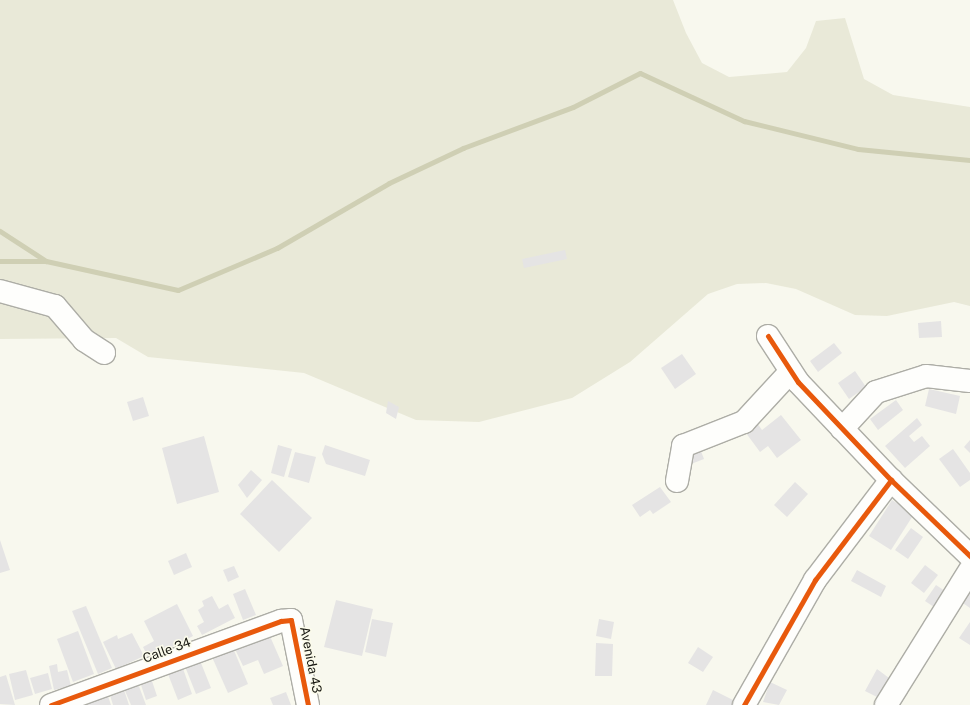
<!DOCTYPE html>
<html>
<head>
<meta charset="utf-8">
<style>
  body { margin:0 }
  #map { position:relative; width:970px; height:705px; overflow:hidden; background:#f8f8ee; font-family:"Public Sans",sans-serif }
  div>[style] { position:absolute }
  .green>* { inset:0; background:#e9e9d8 }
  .stream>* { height:5px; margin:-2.5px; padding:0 2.5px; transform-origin:2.5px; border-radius:2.5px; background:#cfcfb4 }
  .building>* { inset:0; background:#e5e4e4 }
  .roads { filter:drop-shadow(1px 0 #adada6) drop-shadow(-1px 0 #adada6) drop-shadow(0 1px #adada6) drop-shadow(0 -1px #adada6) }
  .minor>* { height:22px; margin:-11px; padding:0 11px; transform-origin:11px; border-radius:11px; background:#fefefc }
  .cycleway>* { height:5px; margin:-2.5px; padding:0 2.5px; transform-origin:2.5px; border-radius:2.5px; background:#e8590c }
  span { translate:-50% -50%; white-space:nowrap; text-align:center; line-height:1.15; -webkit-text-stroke:3px #fbfbeb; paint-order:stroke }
  .street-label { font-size:13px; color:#181812 }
</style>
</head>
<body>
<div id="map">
  <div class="green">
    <i style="clip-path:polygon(0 0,673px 0,686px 33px,702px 63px,729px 77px,787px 72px,806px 48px,816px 21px,845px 18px,864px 79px,893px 95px,970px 107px,970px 306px,954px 302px,887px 316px,855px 315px,796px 289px,766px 283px,737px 284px,708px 294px,630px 362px,572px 398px,479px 422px,416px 420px,304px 373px,148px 357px,116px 338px,0 339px)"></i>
  </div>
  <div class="stream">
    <i style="left:0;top:231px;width:55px;rotate:33.1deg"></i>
    <i style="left:46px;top:261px;width:135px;rotate:12.4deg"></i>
    <i style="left:178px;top:290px;width:108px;rotate:-23deg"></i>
    <i style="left:277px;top:248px;width:129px;rotate:-30.1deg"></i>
    <i style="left:389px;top:183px;width:82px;rotate:-25.3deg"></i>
    <i style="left:463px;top:148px;width:117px;rotate:-20.4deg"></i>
    <i style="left:573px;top:107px;width:75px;rotate:-26.9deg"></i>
    <i style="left:640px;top:73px;width:115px;rotate:24.8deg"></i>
    <i style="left:744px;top:121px;width:117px;rotate:13.8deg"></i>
    <i style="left:858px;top:149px;width:113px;rotate:5.6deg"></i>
    <i style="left:0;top:261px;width:45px"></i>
  </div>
  <div class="building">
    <i style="clip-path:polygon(565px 250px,567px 259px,524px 268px,522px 259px)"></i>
    <i style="clip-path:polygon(941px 321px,942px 337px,919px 338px,918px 323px)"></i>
    <i style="clip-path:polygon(834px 343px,842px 353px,818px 372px,810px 361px)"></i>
    <i style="clip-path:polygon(682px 354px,696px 374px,675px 389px,661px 368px)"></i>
    <i style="clip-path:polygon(855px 371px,866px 387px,849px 399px,838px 383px)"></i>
    <i style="clip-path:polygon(929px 389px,960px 396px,956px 414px,925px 406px)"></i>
    <i style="clip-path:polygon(143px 397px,149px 416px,133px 421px,127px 402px)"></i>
    <i style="clip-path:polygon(896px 400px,903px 410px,878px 430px,870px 419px)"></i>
    <i style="clip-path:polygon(388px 401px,399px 407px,396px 419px,386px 413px)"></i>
    <i style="clip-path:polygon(781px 415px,801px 440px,777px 458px,768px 446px,760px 452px,743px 429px,755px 420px,762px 430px)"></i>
    <i style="clip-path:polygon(917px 418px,922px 425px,909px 436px,914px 442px,922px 436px,930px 446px,905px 468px,885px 446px)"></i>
    <i style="clip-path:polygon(204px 436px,219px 492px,177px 504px,162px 448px)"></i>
    <i style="clip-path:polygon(970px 440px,970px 453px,964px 447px)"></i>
    <i style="clip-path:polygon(278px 445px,292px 449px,284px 477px,271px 473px)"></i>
    <i style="clip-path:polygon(325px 445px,370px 460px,365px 476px,326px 464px,322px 454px)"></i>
    <i style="clip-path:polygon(699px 446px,704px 459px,691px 464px,686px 450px)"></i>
    <i style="clip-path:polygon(953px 449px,970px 473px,970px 480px,960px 487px,939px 459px)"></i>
    <i style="clip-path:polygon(295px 452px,316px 457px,309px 483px,288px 477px)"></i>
    <i style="clip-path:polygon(251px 470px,262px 480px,247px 498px,238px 485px)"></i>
    <i style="clip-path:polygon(272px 480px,312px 518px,279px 552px,240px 514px)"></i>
    <i style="clip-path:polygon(795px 482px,808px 494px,787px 517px,774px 505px)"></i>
    <i style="clip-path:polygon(660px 487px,671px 502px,653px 514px,650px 510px,640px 517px,632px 505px)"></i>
    <i style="clip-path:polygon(892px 500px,914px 514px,891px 550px,869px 536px)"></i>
    <i style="clip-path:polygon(911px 528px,923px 537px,908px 559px,895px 550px)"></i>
    <i style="clip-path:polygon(0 540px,10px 570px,0 573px)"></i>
    <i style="clip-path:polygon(186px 553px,192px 567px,174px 575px,168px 561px)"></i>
    <i style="clip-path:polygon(925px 565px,938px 575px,924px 593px,911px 583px)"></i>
    <i style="clip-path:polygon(234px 566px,239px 577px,228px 582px,223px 570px)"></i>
    <i style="clip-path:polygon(857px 570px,886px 586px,881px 597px,851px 581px)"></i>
    <i style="clip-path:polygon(936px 585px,945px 591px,934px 607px,925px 601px)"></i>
    <i style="clip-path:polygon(970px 585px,970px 608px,957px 599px)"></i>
    <i style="clip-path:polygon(245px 589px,256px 615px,243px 620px,233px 594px)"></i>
    <i style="clip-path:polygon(212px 596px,219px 609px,228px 604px,235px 618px,202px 635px,197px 626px,204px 622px,198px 610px,204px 606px,202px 601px)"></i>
    <i style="clip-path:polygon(336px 600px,373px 609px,362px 656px,324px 647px)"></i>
    <i style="clip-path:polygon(177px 604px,193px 636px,149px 659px,143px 647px,154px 641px,144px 621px)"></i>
    <i style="clip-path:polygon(86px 606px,112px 668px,98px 674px,72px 611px)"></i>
    <i style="clip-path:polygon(372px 619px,393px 623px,386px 657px,365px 652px)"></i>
    <i style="clip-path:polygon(599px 619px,614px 622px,611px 639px,596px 636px)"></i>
    <i style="clip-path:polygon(970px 622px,970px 645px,959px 638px)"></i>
    <i style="clip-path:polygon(78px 631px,94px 674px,73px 682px,57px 639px)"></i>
    <i style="clip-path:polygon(132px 633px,144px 656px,116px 669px,103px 642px,117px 635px,118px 639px)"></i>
    <i style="clip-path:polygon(269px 634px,283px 666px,264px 674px,258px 660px,243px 666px,235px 649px)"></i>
    <i style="clip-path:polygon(596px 643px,613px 644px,612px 676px,595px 676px)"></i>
    <i style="clip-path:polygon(698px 647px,713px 657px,703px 672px,688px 663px)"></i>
    <i style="clip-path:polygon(233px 648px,248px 684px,228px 693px,212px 657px)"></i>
    <i style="clip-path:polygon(199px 658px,211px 688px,196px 694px,184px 664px)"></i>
    <i style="clip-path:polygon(181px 663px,192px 694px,178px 700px,166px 669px)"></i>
    <i style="clip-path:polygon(57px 664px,58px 672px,67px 670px,71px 686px,54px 690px,49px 666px)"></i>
    <i style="clip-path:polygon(877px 669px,889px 678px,877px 697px,865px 691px)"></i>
    <i style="clip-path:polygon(26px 670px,33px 695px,15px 700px,9px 674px)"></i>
    <i style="clip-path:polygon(48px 673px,52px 689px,35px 694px,30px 678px)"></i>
    <i style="clip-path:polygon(6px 675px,15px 705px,0 704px,0 677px)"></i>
    <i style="clip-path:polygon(151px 678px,157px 696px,146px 700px,140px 682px)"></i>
    <i style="clip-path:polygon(137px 681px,146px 705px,131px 705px,123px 686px)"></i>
    <i style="clip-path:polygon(770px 682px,787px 690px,779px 705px,763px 702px)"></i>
    <i style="clip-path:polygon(123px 687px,129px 705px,113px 705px,109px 692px)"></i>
    <i style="clip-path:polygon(713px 690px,735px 701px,733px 705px,706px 705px)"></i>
    <i style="clip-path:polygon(286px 692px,291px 705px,273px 705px,270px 698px)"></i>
    <i style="clip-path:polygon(107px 693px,111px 705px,76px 705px)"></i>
  </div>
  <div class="roads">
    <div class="minor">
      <i style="left:0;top:291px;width:57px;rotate:15.3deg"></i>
      <i style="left:55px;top:306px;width:45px;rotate:49.5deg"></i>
      <i style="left:84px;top:340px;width:24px;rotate:33deg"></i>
      <i style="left:768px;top:336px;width:55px;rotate:56.9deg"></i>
      <i style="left:798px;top:382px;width:135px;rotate:46.5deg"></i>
      <i style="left:891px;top:480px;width:110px;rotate:43.9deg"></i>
      <i style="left:842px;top:429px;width:50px;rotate:-47.4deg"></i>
      <i style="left:876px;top:392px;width:52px;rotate:-17.7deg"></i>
      <i style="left:926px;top:376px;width:44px;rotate:6.5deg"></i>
      <i style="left:677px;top:481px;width:36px;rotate:-80deg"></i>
      <i style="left:683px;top:446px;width:66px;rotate:-21.5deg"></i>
      <i style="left:744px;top:422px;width:69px;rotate:-47.3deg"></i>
      <i style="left:51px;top:705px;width:245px;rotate:-20.1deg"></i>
      <i style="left:281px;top:621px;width:10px;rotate:-6deg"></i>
      <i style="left:291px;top:620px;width:87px;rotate:78.7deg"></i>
      <i style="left:744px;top:705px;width:144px;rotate:-60.4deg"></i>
      <i style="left:815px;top:580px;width:126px;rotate:-52.8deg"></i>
      <i style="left:886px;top:705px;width:159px;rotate:-58.1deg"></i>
    </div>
  </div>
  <div class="cycleway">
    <i style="left:768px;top:336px;width:55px;rotate:56.9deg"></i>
    <i style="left:798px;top:382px;width:135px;rotate:46.5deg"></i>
    <i style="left:891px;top:480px;width:110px;rotate:43.9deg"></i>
    <i style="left:51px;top:705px;width:245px;rotate:-20.1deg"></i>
    <i style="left:281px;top:621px;width:10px;rotate:-6deg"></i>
    <i style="left:291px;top:620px;width:87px;rotate:78.7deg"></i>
    <i style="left:744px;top:705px;width:144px;rotate:-60.4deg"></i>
    <i style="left:815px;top:580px;width:126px;rotate:-52.8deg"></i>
  </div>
  <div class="street-label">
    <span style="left:167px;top:651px;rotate:-20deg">Calle 34</span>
    <span style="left:310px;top:660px;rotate:79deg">Avenida 43</span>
  </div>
</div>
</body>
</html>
